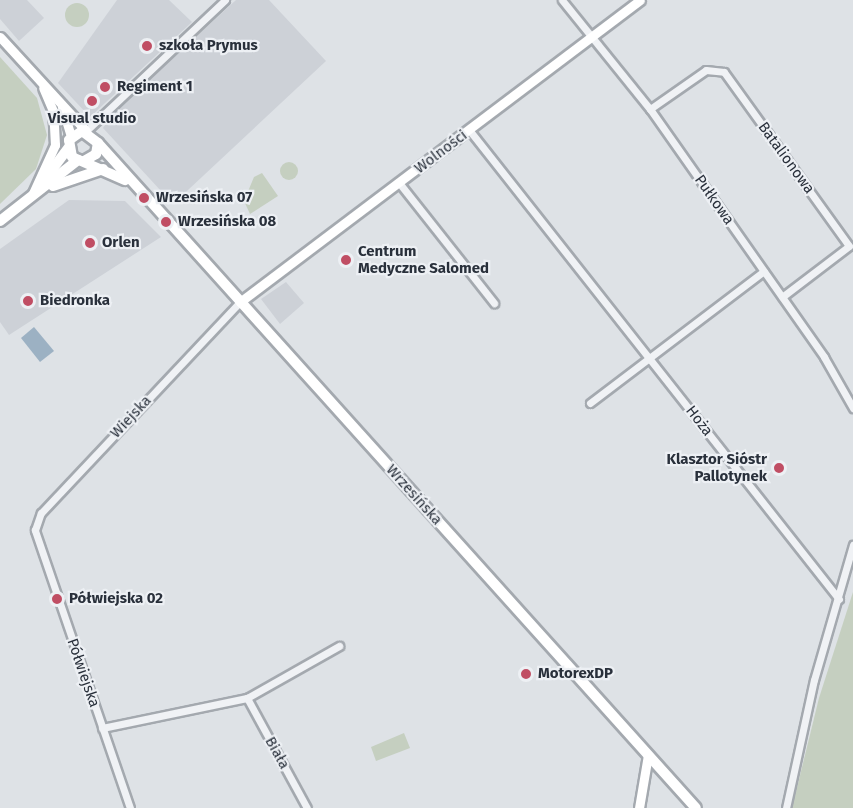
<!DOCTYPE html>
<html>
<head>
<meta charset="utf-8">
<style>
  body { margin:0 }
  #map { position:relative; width:853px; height:808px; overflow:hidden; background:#dee2e6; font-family:"Fira Sans",sans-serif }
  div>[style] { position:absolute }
  .built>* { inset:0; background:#cdd1d7 }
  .green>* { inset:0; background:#c5cfc0 }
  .round { border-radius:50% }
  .water>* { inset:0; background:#9cb1c3 }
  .roads { filter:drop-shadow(2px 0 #a4a9af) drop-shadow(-2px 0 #a4a9af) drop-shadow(0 2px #a4a9af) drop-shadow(0 -2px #a4a9af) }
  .street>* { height:7px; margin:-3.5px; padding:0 3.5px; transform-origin:3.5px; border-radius:3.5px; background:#f0f2f5 }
  .secondary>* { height:9px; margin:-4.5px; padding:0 4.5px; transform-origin:4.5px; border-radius:4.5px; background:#fff }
  .primary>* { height:10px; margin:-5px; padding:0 5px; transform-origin:5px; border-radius:5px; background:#fff }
  .dots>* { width:16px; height:16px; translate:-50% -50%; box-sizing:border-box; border:3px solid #edf0f4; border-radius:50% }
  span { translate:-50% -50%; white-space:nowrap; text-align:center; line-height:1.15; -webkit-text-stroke:4.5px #edf0f4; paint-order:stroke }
  .poi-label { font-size:15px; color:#29303b; font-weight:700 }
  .left { translate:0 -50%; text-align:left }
  .right { translate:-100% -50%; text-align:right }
  .street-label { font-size:15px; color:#29303b }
</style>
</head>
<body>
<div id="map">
  <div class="built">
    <i style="clip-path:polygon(0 0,27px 0,44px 18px,19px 41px,0 19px)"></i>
    <i style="clip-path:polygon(117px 0,169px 0,192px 22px,90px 117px,58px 83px)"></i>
    <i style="clip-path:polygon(236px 0,269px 0,326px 61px,173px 204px,103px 128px,112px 114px)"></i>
    <i style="clip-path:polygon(69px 200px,125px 201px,161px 237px,9px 335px,0 322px,0 249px)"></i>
    <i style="clip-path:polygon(286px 282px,304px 303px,280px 324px,261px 299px)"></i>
  </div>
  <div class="green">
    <i class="round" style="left:65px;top:3px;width:24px;height:24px"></i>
    <i style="clip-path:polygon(0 57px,37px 98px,47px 135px,36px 169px,0 204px)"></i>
    <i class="round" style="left:280px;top:162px;width:18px;height:18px"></i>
    <i style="clip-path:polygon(262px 173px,278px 196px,250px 214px,244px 201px,254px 177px)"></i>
    <i style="clip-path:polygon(853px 592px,853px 808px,792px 808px,819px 698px)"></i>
    <i style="clip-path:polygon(404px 733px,410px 748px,376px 761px,371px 747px)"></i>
  </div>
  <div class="water">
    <i style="clip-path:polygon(34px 327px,54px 351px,40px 362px,21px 338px)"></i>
  </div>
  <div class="roads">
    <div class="street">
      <i style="left:562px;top:0;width:140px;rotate:51.1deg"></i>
      <i style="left:650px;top:109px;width:303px;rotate:54.9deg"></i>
      <i style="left:824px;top:357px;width:59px;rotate:60.4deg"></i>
      <i style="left:650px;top:109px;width:68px;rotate:-34.9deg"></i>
      <i style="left:706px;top:70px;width:18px;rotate:6deg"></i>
      <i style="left:724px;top:72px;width:214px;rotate:54.3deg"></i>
      <i style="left:849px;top:246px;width:84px;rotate:142.7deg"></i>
      <i style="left:86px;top:131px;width:191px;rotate:-43.3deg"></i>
      <i style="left:470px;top:131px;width:596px;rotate:51.75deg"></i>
      <i style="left:400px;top:184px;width:152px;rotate:51.7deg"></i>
      <i style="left:590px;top:403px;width:218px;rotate:-37.2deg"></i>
      <i style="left:247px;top:698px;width:125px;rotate:61.4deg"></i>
      <i style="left:102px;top:728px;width:148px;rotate:-11.7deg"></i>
      <i style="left:247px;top:698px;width:106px;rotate:-29.5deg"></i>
      <i style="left:130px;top:808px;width:294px;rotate:-108.9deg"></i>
      <i style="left:35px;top:530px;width:18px;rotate:-71deg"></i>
      <i style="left:41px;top:513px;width:290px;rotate:-46.7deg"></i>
      <i style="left:786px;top:808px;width:131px;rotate:-77.7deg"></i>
      <i style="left:814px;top:680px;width:141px;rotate:-73.9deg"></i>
    </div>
    <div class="secondary">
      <i style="left:0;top:37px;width:127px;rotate:47.5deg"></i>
      <i style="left:62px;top:107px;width:31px;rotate:73deg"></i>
      <i style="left:33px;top:193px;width:53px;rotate:-65.4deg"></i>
      <i style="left:55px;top:145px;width:34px;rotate:-93deg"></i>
      <i style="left:53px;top:111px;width:25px;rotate:-113deg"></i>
      <i style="left:240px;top:302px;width:501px;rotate:-37.05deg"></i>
      <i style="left:639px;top:808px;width:54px;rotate:-80.4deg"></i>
    </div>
    <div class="primary">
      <i style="left:98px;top:143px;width:894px;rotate:48.04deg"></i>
      <i style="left:84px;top:161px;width:14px;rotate:-30deg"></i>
      <i style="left:96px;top:154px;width:11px;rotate:-80deg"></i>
      <i style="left:98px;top:143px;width:20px;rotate:-143deg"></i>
      <i style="left:82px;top:131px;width:16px;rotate:145deg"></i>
      <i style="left:69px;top:140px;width:17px;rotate:80deg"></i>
      <i style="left:72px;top:157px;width:58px;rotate:23.5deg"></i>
      <i style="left:45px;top:179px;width:39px;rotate:-53deg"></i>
      <i style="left:53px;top:186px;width:53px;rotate:-18.8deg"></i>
      <i style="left:0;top:221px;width:99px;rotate:-38deg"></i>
    </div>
  </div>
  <div class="dots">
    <i style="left:147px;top:46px;background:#c04e64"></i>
    <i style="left:105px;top:87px;background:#c04e64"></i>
    <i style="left:92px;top:101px;background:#c04e64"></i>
    <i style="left:144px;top:198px;background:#c04e64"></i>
    <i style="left:166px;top:222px;background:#c04e64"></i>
    <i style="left:90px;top:243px;background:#c04e64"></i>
    <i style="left:346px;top:260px;background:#c04e64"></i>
    <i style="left:28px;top:301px;background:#c04e64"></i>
    <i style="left:779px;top:468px;background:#c04e64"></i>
    <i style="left:57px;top:599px;background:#c04e64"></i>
    <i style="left:526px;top:674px;background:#c04e64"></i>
  </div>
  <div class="poi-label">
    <span class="left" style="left:159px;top:46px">szkoła Prymus</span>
    <span class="left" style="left:117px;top:87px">Regiment 1</span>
    <span style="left:92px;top:119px">Visual studio</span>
    <span class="left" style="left:156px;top:198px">Wrzesińska 07</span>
    <span class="left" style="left:178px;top:222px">Wrzesińska 08</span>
    <span class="left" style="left:102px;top:243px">Orlen</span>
    <span class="left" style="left:358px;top:260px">Centrum<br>Medyczne Salomed</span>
    <span class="left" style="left:40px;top:301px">Biedronka</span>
    <span class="right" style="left:767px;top:468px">Klasztor Sióstr<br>Pallotynek</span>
    <span class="left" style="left:69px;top:599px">Półwiejska 02</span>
    <span class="left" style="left:538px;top:674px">MotorexDP</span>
  </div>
  <div class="street-label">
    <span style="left:441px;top:152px;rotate:-37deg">Wolności</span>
    <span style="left:786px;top:158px;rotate:54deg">Batalionowa</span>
    <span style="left:714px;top:200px;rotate:55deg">Pułkowa</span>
    <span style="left:131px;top:417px;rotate:-47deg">Wiejska</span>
    <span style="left:699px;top:421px;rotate:52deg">Hoża</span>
    <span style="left:414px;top:495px;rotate:48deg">Wrzesińska</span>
    <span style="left:83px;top:673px;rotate:71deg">Półwiejska</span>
    <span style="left:277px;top:753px;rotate:61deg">Biała</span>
  </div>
</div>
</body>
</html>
